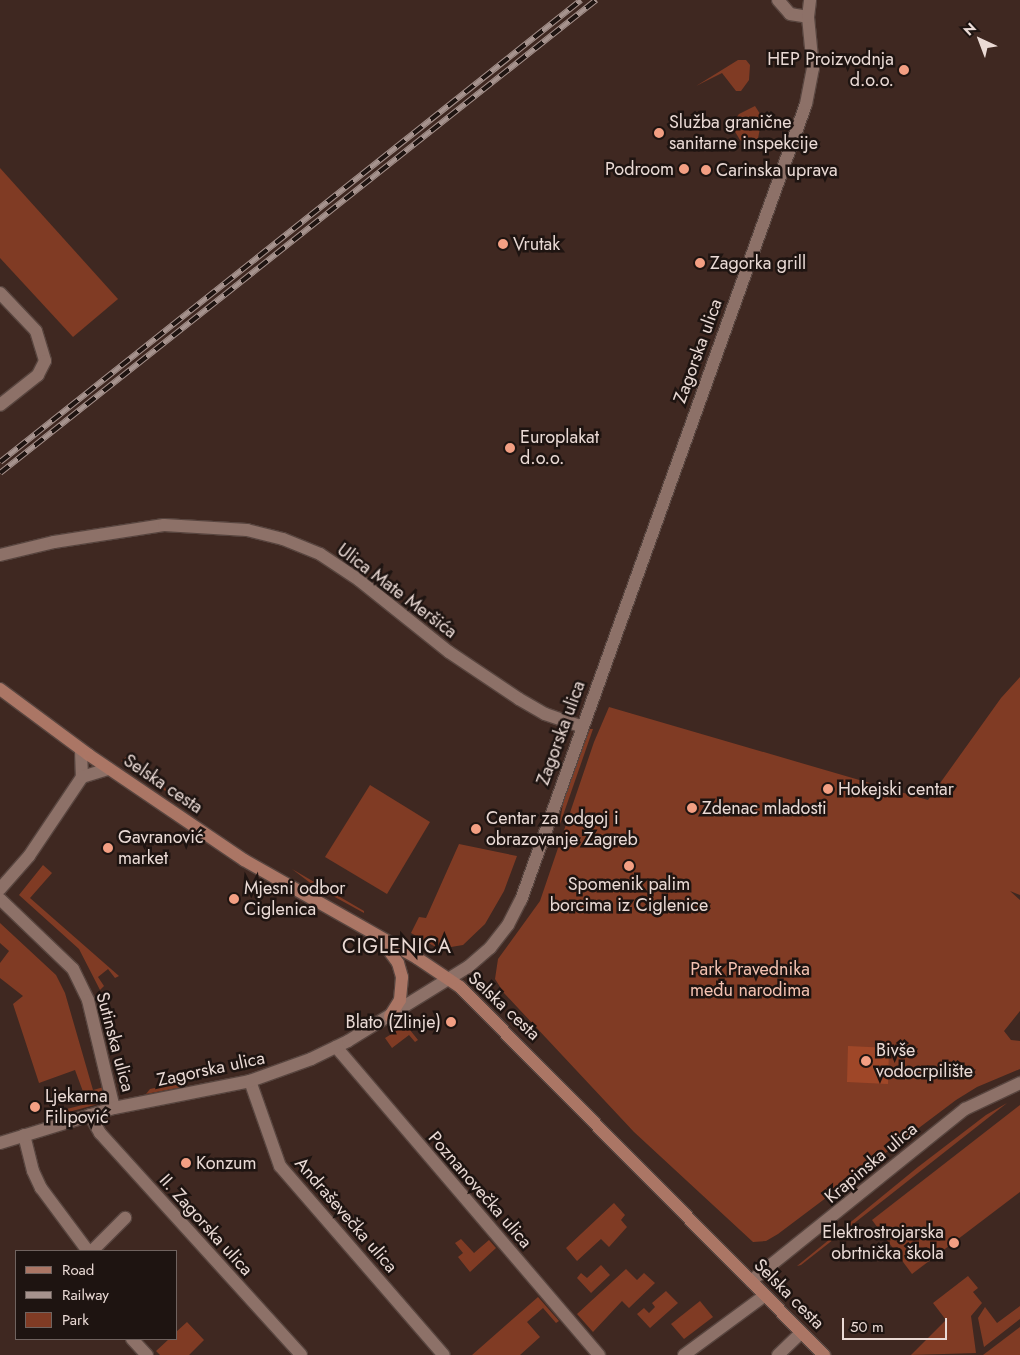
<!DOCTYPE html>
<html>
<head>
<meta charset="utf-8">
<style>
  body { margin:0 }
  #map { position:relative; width:1020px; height:1355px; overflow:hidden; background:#3f2821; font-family:Jost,sans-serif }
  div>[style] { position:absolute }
  .green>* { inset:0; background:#803b24 }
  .forest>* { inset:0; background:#9f4728 }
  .roads { filter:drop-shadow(1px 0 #58453f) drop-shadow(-1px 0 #58453f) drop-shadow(0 1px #58453f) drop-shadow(0 -1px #58453f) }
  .minor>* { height:12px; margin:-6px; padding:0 6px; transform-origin:6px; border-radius:6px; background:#8d7168 }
  .tertiary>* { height:12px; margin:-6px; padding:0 6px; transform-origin:6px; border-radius:6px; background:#8d7168 }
  .secondary>* { height:12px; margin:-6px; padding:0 6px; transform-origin:6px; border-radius:6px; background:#ab7665 }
  .rail>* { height:5.5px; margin-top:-2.75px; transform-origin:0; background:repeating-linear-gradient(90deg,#1e1411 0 11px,#a6938e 0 22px); box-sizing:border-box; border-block:1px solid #a6938e }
  .dots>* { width:14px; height:14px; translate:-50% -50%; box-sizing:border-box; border:2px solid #1e1411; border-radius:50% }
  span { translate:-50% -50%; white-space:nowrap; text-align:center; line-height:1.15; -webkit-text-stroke:5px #1e1411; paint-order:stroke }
  .poi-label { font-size:18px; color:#eadad5 }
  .right { translate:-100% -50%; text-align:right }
  .left { translate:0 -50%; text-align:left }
  .street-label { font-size:18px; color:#eadad5 }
  .park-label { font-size:18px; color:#f4c2b1 }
  .quarter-label { font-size:20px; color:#eadad5; letter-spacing:1px }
  .legend { position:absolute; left:15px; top:1250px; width:162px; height:90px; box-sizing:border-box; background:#1e1411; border:1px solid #70635f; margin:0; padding:6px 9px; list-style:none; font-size:15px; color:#eadad5 }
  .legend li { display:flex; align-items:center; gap:10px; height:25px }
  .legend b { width:25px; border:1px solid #70635f }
  .north { position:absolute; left:955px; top:15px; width:50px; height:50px; -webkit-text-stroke:4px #1e1411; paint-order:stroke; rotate:317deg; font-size:14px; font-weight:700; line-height:20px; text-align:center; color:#eadad5 }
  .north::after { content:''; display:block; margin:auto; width:18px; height:22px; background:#eadad5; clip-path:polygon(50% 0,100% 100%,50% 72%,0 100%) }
  .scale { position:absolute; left:842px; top:1318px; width:105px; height:22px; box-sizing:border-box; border:2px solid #eadad5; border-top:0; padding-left:6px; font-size:15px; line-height:18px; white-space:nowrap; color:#eadad5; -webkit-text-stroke:4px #1e1411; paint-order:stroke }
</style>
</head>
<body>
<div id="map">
  <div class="green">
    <i style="clip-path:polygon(738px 60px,746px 60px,750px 65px,749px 80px,741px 91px,736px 91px,722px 73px,696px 86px)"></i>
    <i style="clip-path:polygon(755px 106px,762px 117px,757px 144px,751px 147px,740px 140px,731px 125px,739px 114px)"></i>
    <i style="clip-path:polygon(0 168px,118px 299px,73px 337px,0 258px)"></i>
    <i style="clip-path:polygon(1020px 677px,1020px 895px,1010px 891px,1020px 900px,1020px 1011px,1004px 1031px,1011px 1040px,1020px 1041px,1020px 1069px,977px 1087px,956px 1100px,778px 1234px,766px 1241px,753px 1242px,634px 1132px,504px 993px,495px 979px,498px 959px,540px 901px,594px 742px,609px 707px,928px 800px,1001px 698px)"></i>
    <i style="clip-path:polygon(590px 729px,593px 729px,559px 827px,564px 798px)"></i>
    <i style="clip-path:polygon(126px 757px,163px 782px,167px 792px,121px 761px)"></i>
    <i style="clip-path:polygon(370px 785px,430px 822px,387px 894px,325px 857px)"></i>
    <i style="clip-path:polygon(175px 793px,197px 807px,194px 812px,172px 797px)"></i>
    <i style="clip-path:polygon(459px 844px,517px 856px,504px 891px,485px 924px,463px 945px,439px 949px,411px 933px,419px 917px,426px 918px)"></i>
    <i style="clip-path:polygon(43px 865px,52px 873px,30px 898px,119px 976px,115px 978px,108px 969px,98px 977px,104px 986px,100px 990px,79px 949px,19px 895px)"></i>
    <i style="clip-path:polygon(292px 869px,364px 911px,364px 913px,313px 885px)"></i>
    <i style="clip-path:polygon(0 923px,56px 975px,65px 993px,93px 1090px,104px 1087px,104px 1092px,85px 1097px,75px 1070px,39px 1083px,13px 1004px,23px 996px,0 978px,0 963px,9px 951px,0 943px)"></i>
    <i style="clip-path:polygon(406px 1025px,418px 1040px,415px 1042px,409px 1035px,392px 1048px,385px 1038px)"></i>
    <i style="clip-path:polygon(183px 1082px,182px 1087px,146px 1094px,150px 1089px)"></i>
    <i style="clip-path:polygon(102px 1100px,98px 1104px,54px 1116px,55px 1112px)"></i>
    <i style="clip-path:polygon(1007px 1103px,801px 1265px,797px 1266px,918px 1167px,986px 1115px)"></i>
    <i style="clip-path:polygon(1020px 1105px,1020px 1192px,912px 1274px,872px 1220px)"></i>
    <i style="clip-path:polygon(614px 1203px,625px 1215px,621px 1220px,627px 1227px,609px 1247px,601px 1239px,577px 1261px,566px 1248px)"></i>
    <i style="clip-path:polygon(461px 1239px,474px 1253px,489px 1240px,496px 1248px,470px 1272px,458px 1257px,463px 1253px,455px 1243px)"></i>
    <i style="clip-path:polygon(601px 1265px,610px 1275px,591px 1293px,577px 1278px,581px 1273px,587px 1278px)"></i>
    <i style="clip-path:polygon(626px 1269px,637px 1280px,644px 1273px,655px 1283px,629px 1308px,622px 1301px,593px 1332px,577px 1314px)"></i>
    <i style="clip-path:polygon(968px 1276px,978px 1288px,973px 1292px,982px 1303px,971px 1316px,976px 1353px,911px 1355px,946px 1320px,933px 1303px)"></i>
    <i style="clip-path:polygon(666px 1291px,678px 1303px,650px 1328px,637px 1314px,644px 1308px,649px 1313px,655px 1307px,652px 1303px)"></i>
    <i style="clip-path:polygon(538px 1297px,559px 1321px,556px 1323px,543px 1308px,527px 1322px,540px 1337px,520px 1355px,472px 1355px)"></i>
    <i style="clip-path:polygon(700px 1301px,713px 1317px,684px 1339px,671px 1324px)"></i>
    <i style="clip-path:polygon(1020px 1306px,1020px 1319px,984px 1347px,978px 1318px,985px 1307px,997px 1323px)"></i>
    <i style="clip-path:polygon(187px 1322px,204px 1340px,189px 1355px,160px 1355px,156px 1351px,169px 1339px,176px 1339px,176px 1332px)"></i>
    <i style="clip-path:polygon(1020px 1327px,1020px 1355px,983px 1355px)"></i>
  </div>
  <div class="forest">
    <i style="clip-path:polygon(848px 1046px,889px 1048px,888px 1084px,847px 1082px)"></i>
  </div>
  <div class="roads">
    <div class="minor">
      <i style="left:778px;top:0;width:18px;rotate:49deg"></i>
      <i style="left:790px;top:14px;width:18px;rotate:9deg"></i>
      <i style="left:0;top:293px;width:52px;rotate:46.5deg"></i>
      <i style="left:36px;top:331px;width:31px;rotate:73deg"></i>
      <i style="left:45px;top:361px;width:16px;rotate:117deg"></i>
      <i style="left:38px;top:375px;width:48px;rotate:141.7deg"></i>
      <i style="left:0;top:555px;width:56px;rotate:-13.5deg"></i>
      <i style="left:54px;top:542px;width:111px;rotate:-8.8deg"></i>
      <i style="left:164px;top:525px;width:83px;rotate:3.4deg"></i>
      <i style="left:247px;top:530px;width:37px;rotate:14deg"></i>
      <i style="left:283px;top:539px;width:40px;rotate:22deg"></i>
      <i style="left:320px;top:554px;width:47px;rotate:33.7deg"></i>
      <i style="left:359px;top:580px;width:115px;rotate:38.7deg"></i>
      <i style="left:449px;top:652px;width:84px;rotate:33.9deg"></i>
      <i style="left:519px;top:699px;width:30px;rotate:30deg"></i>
      <i style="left:545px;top:714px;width:39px;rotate:19deg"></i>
      <i style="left:81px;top:750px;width:27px;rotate:88deg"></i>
      <i style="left:0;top:889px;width:44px;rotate:-48.7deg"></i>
      <i style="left:29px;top:856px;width:95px;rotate:-56.1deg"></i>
      <i style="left:82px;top:777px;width:28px;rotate:-17deg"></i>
      <i style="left:0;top:899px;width:101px;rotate:43.8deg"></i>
      <i style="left:73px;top:969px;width:34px;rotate:64deg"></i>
      <i style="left:88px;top:1000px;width:111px;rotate:76.5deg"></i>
      <i style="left:336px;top:1047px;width:405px;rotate:49.5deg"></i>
      <i style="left:250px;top:1081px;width:90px;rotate:70.6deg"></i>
      <i style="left:280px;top:1166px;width:250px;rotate:49.1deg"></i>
      <i style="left:90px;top:1115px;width:21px;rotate:61deg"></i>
      <i style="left:100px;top:1133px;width:299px;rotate:47.8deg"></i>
      <i style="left:24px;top:1135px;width:37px;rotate:76deg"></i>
      <i style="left:33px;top:1171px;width:19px;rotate:65deg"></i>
      <i style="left:41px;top:1188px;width:79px;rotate:53.3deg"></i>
      <i style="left:92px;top:1251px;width:47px;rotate:-45deg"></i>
      <i style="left:132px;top:1339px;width:22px;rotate:47deg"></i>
      <i style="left:684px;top:1355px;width:99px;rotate:-36.4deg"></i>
      <i style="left:778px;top:1355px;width:32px;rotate:-44deg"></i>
    </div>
    <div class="tertiary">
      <i style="left:0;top:1143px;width:119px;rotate:-17.1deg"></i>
      <i style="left:114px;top:1108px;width:139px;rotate:-11.2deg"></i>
      <i style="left:250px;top:1081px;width:65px;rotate:-19.8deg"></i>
      <i style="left:311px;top:1059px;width:41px;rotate:-25.9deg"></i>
      <i style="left:348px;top:1041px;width:141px;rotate:-31.7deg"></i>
      <i style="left:468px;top:967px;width:29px;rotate:-41deg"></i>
      <i style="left:490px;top:948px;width:29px;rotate:-52deg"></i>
      <i style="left:508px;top:925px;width:28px;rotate:-63deg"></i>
      <i style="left:521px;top:900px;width:845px;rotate:-70.3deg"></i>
      <i style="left:806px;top:104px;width:37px;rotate:-79deg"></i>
      <i style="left:813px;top:68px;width:51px;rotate:-95.6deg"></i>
      <i style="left:808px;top:17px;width:17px;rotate:-83deg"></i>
      <i style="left:751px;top:1281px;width:275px;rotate:-38.8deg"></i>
      <i style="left:965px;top:1109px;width:61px;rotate:-25.3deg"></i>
    </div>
    <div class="secondary">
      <i style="left:0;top:689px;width:111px;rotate:36.6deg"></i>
      <i style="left:89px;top:755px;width:187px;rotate:34.1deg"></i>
      <i style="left:244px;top:860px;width:199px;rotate:29.5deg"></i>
      <i style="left:417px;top:958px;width:52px;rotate:34deg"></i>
      <i style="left:460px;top:987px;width:518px;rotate:45.31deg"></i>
      <i style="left:382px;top:941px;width:27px;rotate:54deg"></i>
      <i style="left:398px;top:963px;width:15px;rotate:74deg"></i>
      <i style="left:402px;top:977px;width:23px;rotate:95deg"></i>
      <i style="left:400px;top:1000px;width:19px;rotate:122deg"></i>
    </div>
  </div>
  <div class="rail">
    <i style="left:0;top:462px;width:742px;rotate:-38.49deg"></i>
    <i style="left:0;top:473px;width:761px;rotate:-38.44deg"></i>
  </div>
  <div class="dots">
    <i style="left:904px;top:70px;background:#f39f83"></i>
    <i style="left:659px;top:133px;background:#f39f83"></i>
    <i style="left:684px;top:169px;background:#f39f83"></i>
    <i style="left:706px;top:170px;background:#f39f83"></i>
    <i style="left:503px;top:244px;background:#f39f83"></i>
    <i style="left:700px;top:263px;background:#f39f83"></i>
    <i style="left:510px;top:448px;background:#f39f83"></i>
    <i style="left:828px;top:789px;background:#f39f83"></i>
    <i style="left:692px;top:808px;background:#f39f83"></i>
    <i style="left:476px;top:829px;background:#f39f83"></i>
    <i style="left:108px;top:848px;background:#f39f83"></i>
    <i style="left:629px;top:866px;background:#f39f83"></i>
    <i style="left:234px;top:899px;background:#f39f83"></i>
    <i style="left:451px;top:1022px;background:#f39f83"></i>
    <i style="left:866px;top:1061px;background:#f39f83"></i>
    <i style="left:35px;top:1107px;background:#f39f83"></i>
    <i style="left:186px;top:1163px;background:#f39f83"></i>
    <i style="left:954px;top:1243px;background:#f39f83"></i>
  </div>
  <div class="poi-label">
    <span class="right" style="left:894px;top:70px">HEP Proizvodnja<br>d.o.o.</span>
    <span class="left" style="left:669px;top:133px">Služba granične<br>sanitarne inspekcije</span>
    <span class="right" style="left:674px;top:169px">Podroom</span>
    <span class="left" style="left:716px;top:170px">Carinska uprava</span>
    <span class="left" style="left:513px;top:244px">Vrutak</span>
    <span class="left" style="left:710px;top:263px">Zagorka grill</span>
    <span class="left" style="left:520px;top:448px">Europlakat<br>d.o.o.</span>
    <span class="left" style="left:838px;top:789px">Hokejski centar</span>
    <span class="left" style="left:702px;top:808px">Zdenac mladosti</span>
    <span class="left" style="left:486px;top:829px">Centar za odgoj i<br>obrazovanje Zagreb</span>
    <span class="left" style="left:118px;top:848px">Gavranović<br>market</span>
    <span style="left:629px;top:895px">Spomenik palim<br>borcima iz Ciglenice</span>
    <span class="left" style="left:244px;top:899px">Mjesni odbor<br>Ciglenica</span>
    <span class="right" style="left:441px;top:1022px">Blato (Zlinje)</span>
    <span class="left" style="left:876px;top:1061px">Bivše<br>vodocrpilište</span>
    <span class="left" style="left:45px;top:1107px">Ljekarna<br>Filipović</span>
    <span class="left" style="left:196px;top:1163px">Konzum</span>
    <span class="right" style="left:944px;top:1243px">Elektrostrojarska<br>obrtnička škola</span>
  </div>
  <div class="street-label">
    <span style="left:698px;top:351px;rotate:-70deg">Zagorska ulica</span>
    <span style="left:397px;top:591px;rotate:37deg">Ulica Mate Meršića</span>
    <span style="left:561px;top:733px;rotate:-70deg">Zagorska ulica</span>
    <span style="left:163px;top:784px;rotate:34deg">Selska cesta</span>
    <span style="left:504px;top:1006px;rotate:43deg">Selska cesta</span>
    <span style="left:115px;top:1042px;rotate:75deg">Sutinska ulica</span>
    <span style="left:211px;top:1069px;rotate:-12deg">Zagorska ulica</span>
    <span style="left:871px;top:1163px;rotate:-40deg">Krapinska ulica</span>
    <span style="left:480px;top:1190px;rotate:49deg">Poznanovečka ulica</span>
    <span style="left:346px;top:1215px;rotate:49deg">Andraševečka ulica</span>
    <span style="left:206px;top:1225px;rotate:48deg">II. Zagorska ulica</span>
    <span style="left:789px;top:1294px;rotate:45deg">Selska cesta</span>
  </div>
  <div class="park-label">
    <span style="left:750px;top:980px">Park Pravednika<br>među narodima</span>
  </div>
  <div class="quarter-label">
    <span style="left:397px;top:946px">CIGLENICA</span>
  </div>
  <ul class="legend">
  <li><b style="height:6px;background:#ab7665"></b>Road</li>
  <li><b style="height:6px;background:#a6938e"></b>Railway</li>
  <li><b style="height:14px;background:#803b24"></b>Park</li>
  </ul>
  <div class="north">N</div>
  <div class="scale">50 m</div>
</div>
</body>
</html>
